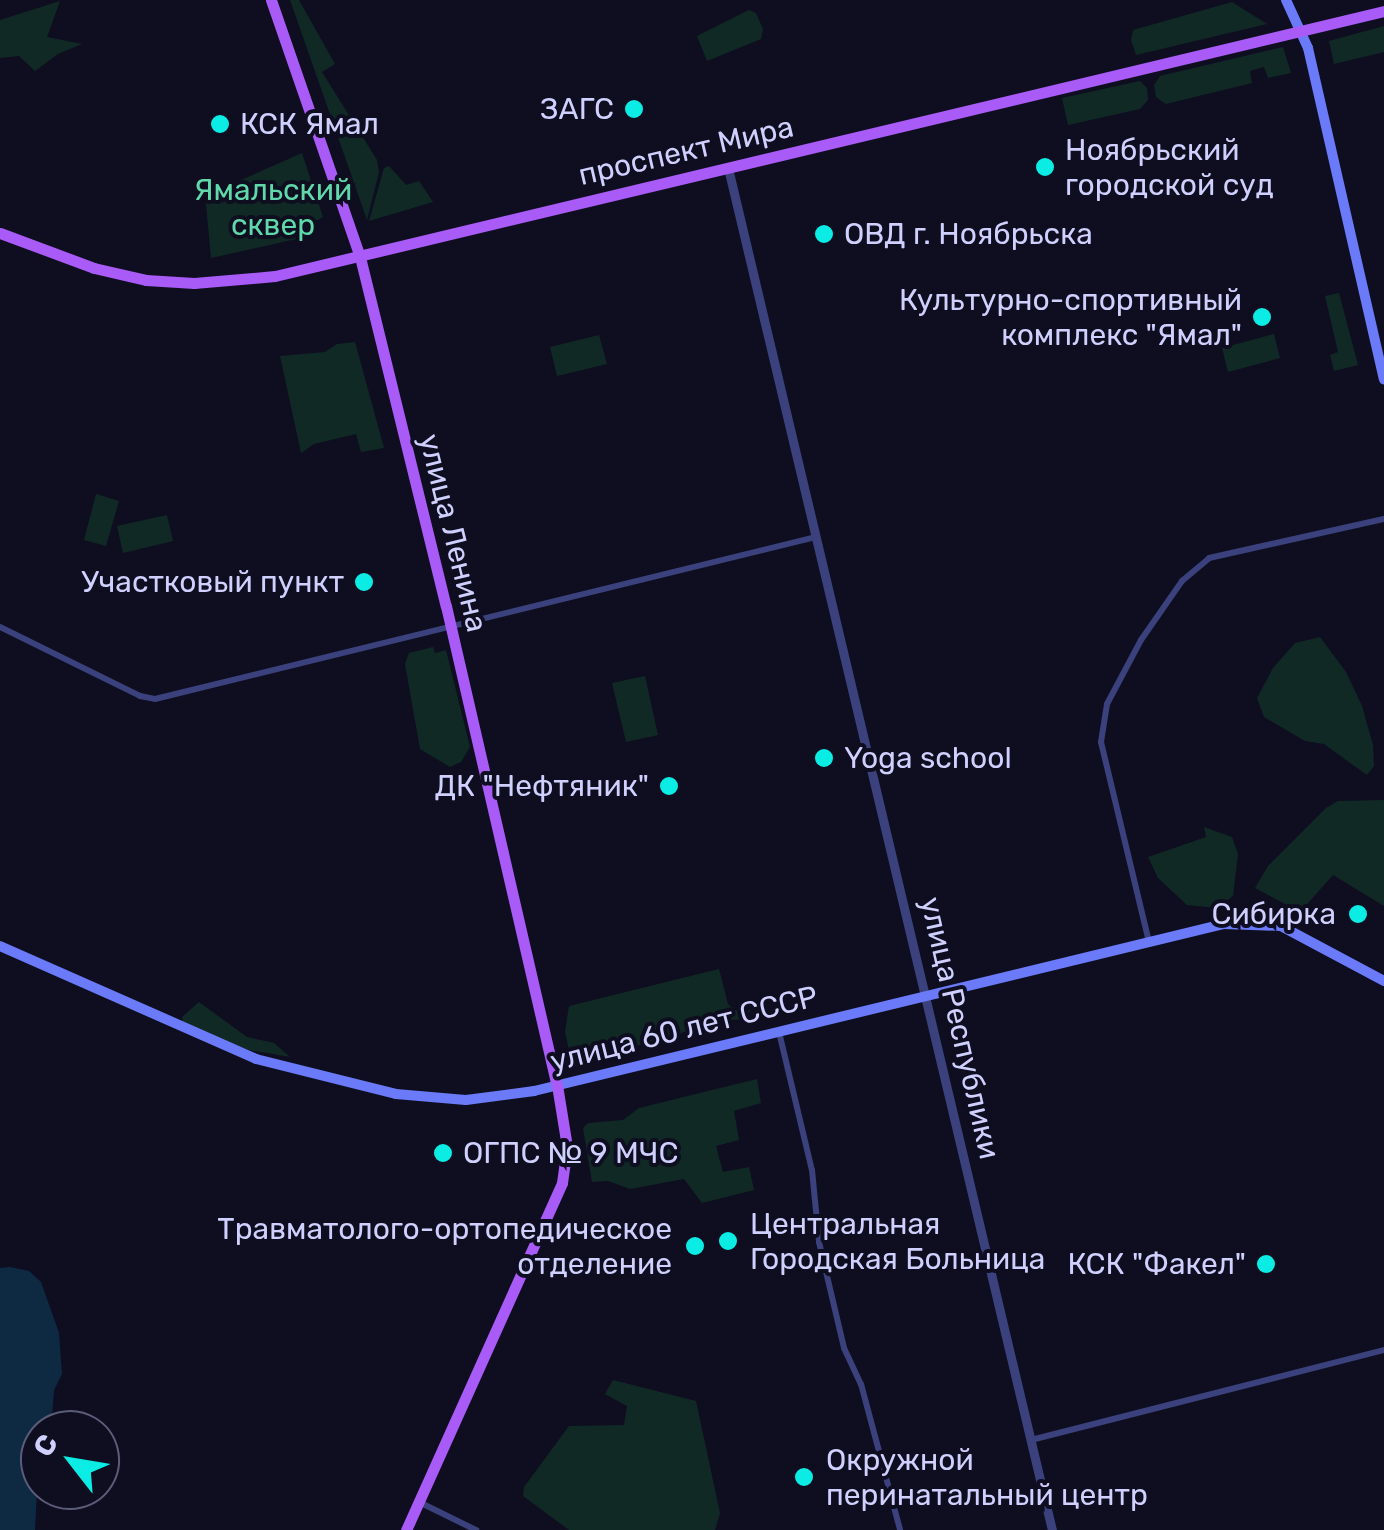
<!DOCTYPE html>
<html>
<head>
<meta charset="utf-8">
<style>
  body { margin:0 }
  #map { position:relative; width:1384px; height:1530px; overflow:hidden; background:#0e0e20; font-family:Rubik,sans-serif }
  div>[style] { position:absolute }
  .green>* { inset:0; background:#112925 }
  .water>* { inset:0; background:#0e2a43 }
  .minor>* { height:6px; margin:-3px; padding:0 3px; transform-origin:3px; border-radius:3px; background:#3b417c }
  .tertiary>* { height:9px; margin:-4.5px; padding:0 4.5px; transform-origin:4.5px; border-radius:4.5px; background:#3b417c }
  .secondary>* { height:10px; margin:-5px; padding:0 5px; transform-origin:5px; border-radius:5px; background:#6b7af8 }
  .primary>* { height:11px; margin:-5.5px; padding:0 5.5px; transform-origin:5.5px; border-radius:5.5px; background:#a85bf7 }
  .dots>* { width:28px; height:28px; translate:-50% -50%; box-sizing:border-box; border:5px solid #0e0e20; border-radius:50% }
  span { translate:-50% -50%; white-space:nowrap; text-align:center; line-height:1.15; -webkit-text-stroke:8px #0e0e20; paint-order:stroke }
  .poi-label { font-size:30px; color:#cfd0fd }
  .right { translate:-100% -50%; text-align:right }
  .left { translate:0 -50%; text-align:left }
  .street-label { font-size:30px; color:#cfd0fd }
  .park-label { font-size:30px; color:#5fd9aa }
  .north { position:absolute; left:20px; top:1410px; width:100px; height:100px; box-sizing:border-box; background:#0e0e20; border:2px solid #5b5c78; border-radius:50%; rotate:301deg; font-size:28px; font-weight:700; line-height:40px; text-align:center; color:#cfd0fd }
  .north::after { content:''; display:block; margin:auto; width:35px; height:45px; background:#0bece5; clip-path:polygon(50% 0,100% 100%,50% 72%,0 100%) }
</style>
</head>
<body>
<div id="map">
  <div class="green">
    <i style="clip-path:polygon(290px 0,299px 0,335px 64px,322px 72px,377px 160px,379px 172px,367px 220px)"></i>
    <i style="clip-path:polygon(60px 1px,47px 37px,82px 44px,58px 54px,35px 71px,19px 56px,0 58px,0 20px)"></i>
    <i style="clip-path:polygon(1232px 2px,1267px 24px,1136px 55px,1131px 40px,1133px 30px)"></i>
    <i style="clip-path:polygon(749px 10px,756px 13px,763px 29px,761px 39px,707px 61px,697px 36px)"></i>
    <i style="clip-path:polygon(1384px 26px,1384px 52px,1334px 64px,1329px 41px)"></i>
    <i style="clip-path:polygon(1283px 47px,1291px 73px,1268px 78px,1264px 67px,1250px 71px,1252px 83px,1166px 104px,1156px 97px,1154px 85px,1160px 76px)"></i>
    <i style="clip-path:polygon(1140px 81px,1147px 88px,1148px 100px,1140px 109px,1068px 125px,1062px 98px)"></i>
    <i style="clip-path:polygon(302px 153px,323px 217px,316px 221px,314px 235px,211px 258px,206px 204px,214px 192px)"></i>
    <i style="clip-path:polygon(389px 166px,406px 185px,419px 181px,433px 202px,369px 221px,384px 168px)"></i>
    <i style="clip-path:polygon(1339px 293px,1358px 365px,1334px 371px,1330px 355px,1338px 352px,1325px 296px)"></i>
    <i style="clip-path:polygon(1274px 334px,1280px 358px,1228px 372px,1222px 348px)"></i>
    <i style="clip-path:polygon(599px 335px,607px 364px,557px 376px,550px 347px)"></i>
    <i style="clip-path:polygon(355px 342px,384px 448px,361px 452px,356px 434px,314px 444px,301px 453px,280px 356px,325px 352px,337px 344px)"></i>
    <i style="clip-path:polygon(96px 494px,119px 501px,106px 546px,84px 540px)"></i>
    <i style="clip-path:polygon(167px 515px,173px 541px,123px 553px,117px 526px)"></i>
    <i style="clip-path:polygon(1320px 637px,1346px 672px,1362px 706px,1373px 745px,1374px 766px,1367px 775px,1324px 744px,1305px 741px,1264px 717px,1257px 698px,1273px 668px,1295px 643px)"></i>
    <i style="clip-path:polygon(433px 647px,435px 653px,446px 650px,470px 747px,461px 762px,450px 767px,420px 749px,405px 664px,409px 653px)"></i>
    <i style="clip-path:polygon(645px 676px,658px 735px,626px 742px,612px 683px)"></i>
    <i style="clip-path:polygon(1384px 800px,1384px 906px,1333px 875px,1300px 912px,1255px 888px,1268px 866px,1326px 808px,1338px 801px)"></i>
    <i style="clip-path:polygon(1204px 827px,1232px 837px,1238px 854px,1233px 896px,1217px 908px,1187px 905px,1158px 878px,1148px 857px,1206px 837px)"></i>
    <i style="clip-path:polygon(719px 969px,728px 1004px,734px 1010px,750px 1010px,746px 1019px,710px 1021px,672px 1037px,575px 1061px,570px 1055px,565px 1032px,569px 1006px)"></i>
    <i style="clip-path:polygon(199px 1002px,247px 1037px,274px 1043px,290px 1057px,249px 1050px,183px 1024px,182px 1017px)"></i>
    <i style="clip-path:polygon(757px 1079px,761px 1103px,734px 1111px,739px 1140px,716px 1146px,723px 1172px,749px 1167px,754px 1190px,702px 1203px,684px 1179px,630px 1189px,608px 1181px,592px 1182px,583px 1128px,588px 1123px,623px 1120px,639px 1108px)"></i>
    <i style="clip-path:polygon(613px 1380px,696px 1401px,720px 1513px,715px 1530px,569px 1530px,523px 1496px,524px 1487px,569px 1426px,624px 1425px,627px 1406px,605px 1394px)"></i>
  </div>
  <div class="water">
    <i style="clip-path:polygon(10px 1267px,29px 1271px,41px 1282px,59px 1333px,62px 1374px,54px 1390px,51px 1430px,40px 1430px,35px 1530px,0 1530px,0 1268px)"></i>
  </div>
  <div class="minor">
    <i style="left:0;top:627px;width:156px;rotate:26.2deg"></i>
    <i style="left:140px;top:696px;width:15px;rotate:11deg"></i>
    <i style="left:155px;top:699px;width:681px;rotate:-13.77deg"></i>
    <i style="left:1149px;top:942px;width:206px;rotate:-103.5deg"></i>
    <i style="left:1101px;top:742px;width:38px;rotate:-81deg"></i>
    <i style="left:1107px;top:704px;width:72px;rotate:-62deg"></i>
    <i style="left:1141px;top:640px;width:72px;rotate:-55.2deg"></i>
    <i style="left:1182px;top:581px;width:35px;rotate:-40deg"></i>
    <i style="left:1209px;top:558px;width:179px;rotate:-12.6deg"></i>
    <i style="left:779px;top:1032px;width:142px;rotate:76.6deg"></i>
    <i style="left:812px;top:1170px;width:72px;rotate:84.4deg"></i>
    <i style="left:819px;top:1242px;width:109px;rotate:76.7deg"></i>
    <i style="left:844px;top:1348px;width:40px;rotate:65deg"></i>
    <i style="left:861px;top:1384px;width:151px;rotate:75deg"></i>
    <i style="left:1031px;top:1440px;width:364px;rotate:-14.3deg"></i>
    <i style="left:419px;top:1502px;width:64px;rotate:26.2deg"></i>
  </div>
  <div class="tertiary">
    <i style="left:728px;top:168px;width:1400px;rotate:76.62deg"></i>
  </div>
  <div class="secondary">
    <i style="left:1286px;top:0;width:53px;rotate:65.4deg"></i>
    <i style="left:1308px;top:48px;width:340px;rotate:77.1deg"></i>
    <i style="left:0;top:946px;width:280px;rotate:23.8deg"></i>
    <i style="left:256px;top:1059px;width:144px;rotate:14deg"></i>
    <i style="left:396px;top:1094px;width:70px;rotate:4.9deg"></i>
    <i style="left:466px;top:1100px;width:69px;rotate:-7.5deg"></i>
    <i style="left:534px;top:1091px;width:710px;rotate:-13.61deg"></i>
    <i style="left:1224px;top:924px;width:57px;rotate:2deg"></i>
    <i style="left:1281px;top:926px;width:117px;rotate:28.1deg"></i>
  </div>
  <div class="primary">
    <i style="left:271px;top:0;width:272px;rotate:70.9deg"></i>
    <i style="left:360px;top:257px;width:359px;rotate:76.2deg"></i>
    <i style="left:446px;top:606px;width:492px;rotate:77deg"></i>
    <i style="left:557px;top:1085px;width:63px;rotate:80.8deg"></i>
    <i style="left:567px;top:1147px;width:36px;rotate:98deg"></i>
    <i style="left:562px;top:1183px;width:380px;rotate:114.2deg"></i>
    <i style="left:0;top:233px;width:100px;rotate:20.4deg"></i>
    <i style="left:94px;top:268px;width:53px;rotate:13deg"></i>
    <i style="left:146px;top:280px;width:48px;rotate:3.6deg"></i>
    <i style="left:194px;top:283px;width:81px;rotate:-4.9deg"></i>
    <i style="left:275px;top:276px;width:1140px;rotate:-13.44deg"></i>
  </div>
  <div class="dots">
    <i style="left:634px;top:109px;background:#0bece5"></i>
    <i style="left:220px;top:124px;background:#0bece5"></i>
    <i style="left:1045px;top:167px;background:#0bece5"></i>
    <i style="left:824px;top:234px;background:#0bece5"></i>
    <i style="left:1262px;top:317px;background:#0bece5"></i>
    <i style="left:364px;top:582px;background:#0bece5"></i>
    <i style="left:824px;top:758px;background:#0bece5"></i>
    <i style="left:669px;top:786px;background:#0bece5"></i>
    <i style="left:1358px;top:914px;background:#0bece5"></i>
    <i style="left:443px;top:1153px;background:#0bece5"></i>
    <i style="left:728px;top:1241px;background:#0bece5"></i>
    <i style="left:695px;top:1246px;background:#0bece5"></i>
    <i style="left:1266px;top:1264px;background:#0bece5"></i>
    <i style="left:804px;top:1477px;background:#0bece5"></i>
  </div>
  <div class="poi-label">
    <span class="right" style="left:614px;top:109px">ЗАГС</span>
    <span class="left" style="left:240px;top:124px">КСК Ямал</span>
    <span class="left" style="left:1065px;top:167px">Ноябрьский<br>городской суд</span>
    <span class="left" style="left:844px;top:234px">ОВД г. Ноябрьска</span>
    <span class="right" style="left:1242px;top:317px">Культурно-спортивный<br>комплекс "Ямал"</span>
    <span class="right" style="left:344px;top:582px">Участковый пункт</span>
    <span class="left" style="left:844px;top:758px">Yoga school</span>
    <span class="right" style="left:649px;top:786px">ДК "Нефтяник"</span>
    <span class="right" style="left:1336px;top:914px">Сибирка</span>
    <span class="left" style="left:463px;top:1153px">ОГПС № 9 МЧС</span>
    <span class="left" style="left:750px;top:1241px">Центральная<br>Городская Больница</span>
    <span class="right" style="left:672px;top:1246px">Травматолого-ортопедическое<br>отделение</span>
    <span class="right" style="left:1246px;top:1264px">КСК "Факел"</span>
    <span class="left" style="left:826px;top:1477px">Окружной<br>перинатальный центр</span>
  </div>
  <div class="street-label">
    <span style="left:686px;top:151px;rotate:-13deg">проспект Мира</span>
    <span style="left:453px;top:533px;rotate:76deg">улица Ленина</span>
    <span style="left:960px;top:1028px;rotate:77deg">улица Республики</span>
    <span style="left:684px;top:1029px;rotate:-14deg">улица 60 лет СССР</span>
  </div>
  <div class="park-label">
    <span style="left:273px;top:207px">Ямальский<br>сквер</span>
  </div>
  <div class="north">С</div>
</div>
</body>
</html>
